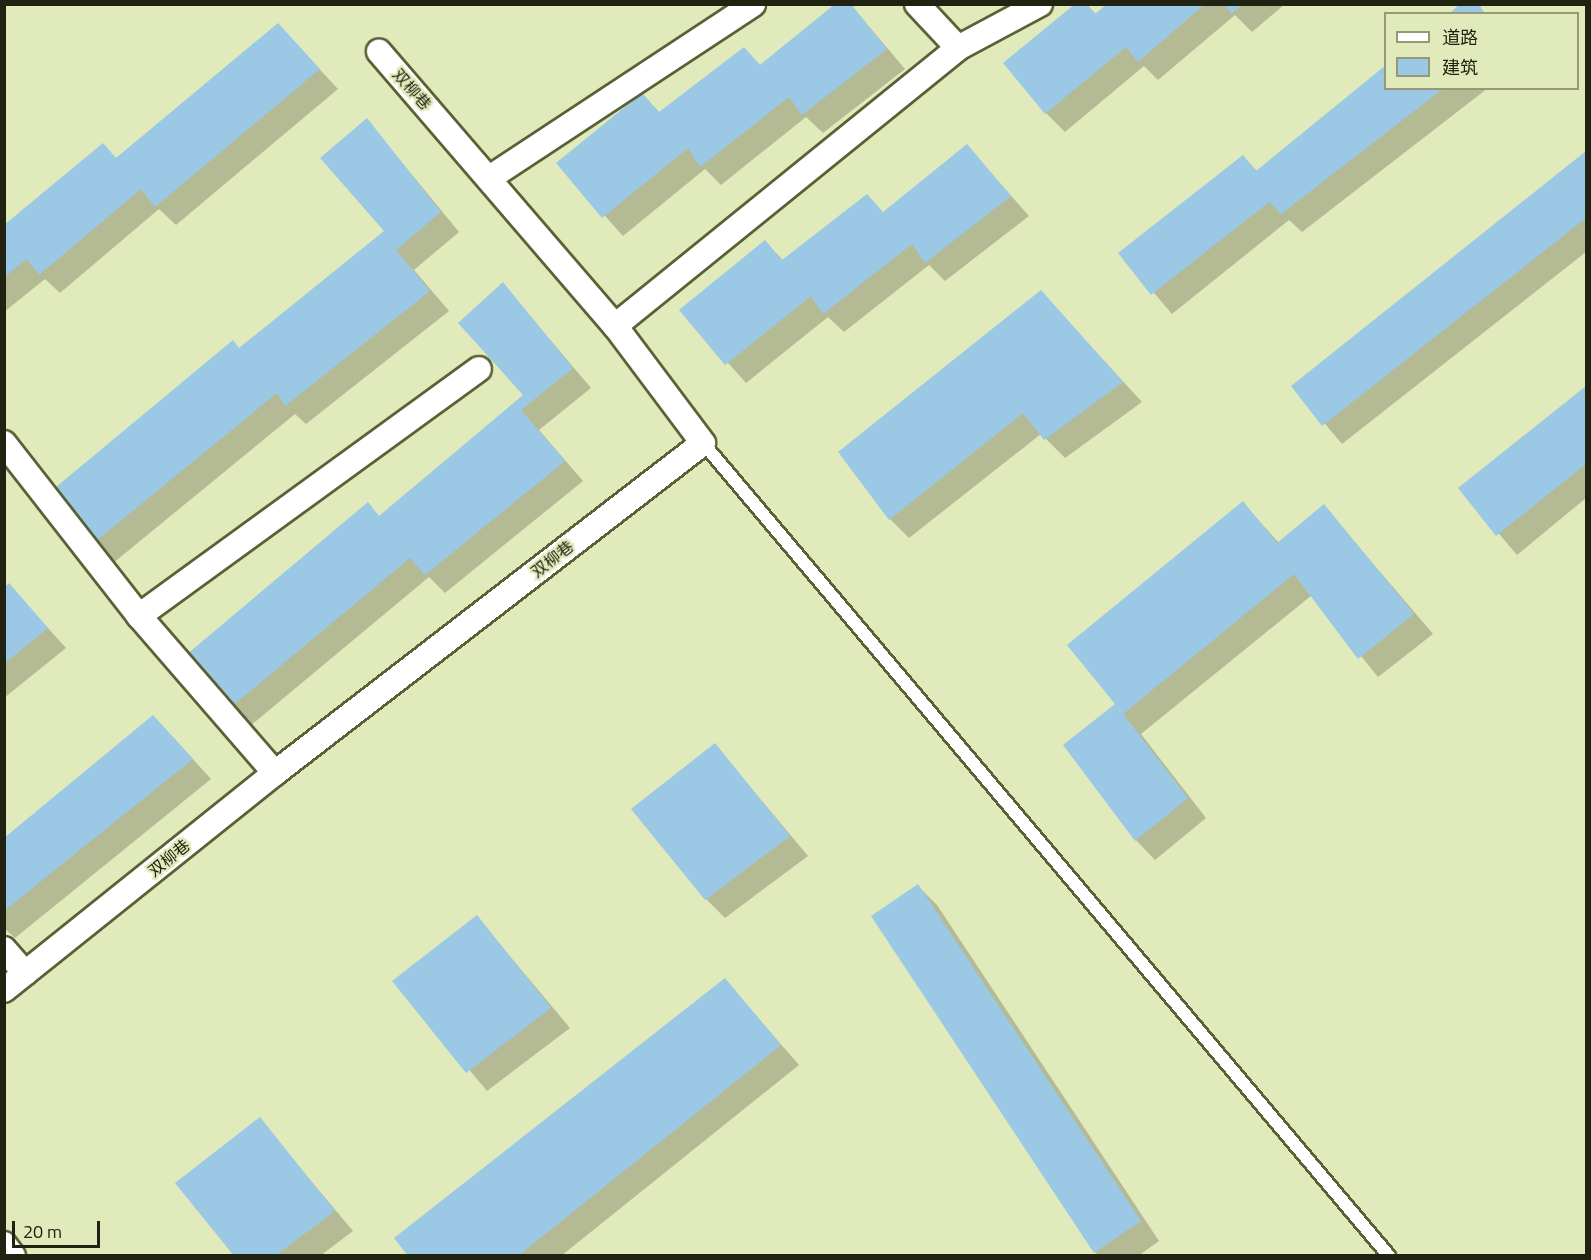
<!DOCTYPE html>
<html>
<head>
<meta charset="utf-8">
<style>
  body { margin:0 }
  #map { position:relative; width:1591px; height:1260px; overflow:hidden; background:#e1eaba; font-family:"Titillium Web","Noto Sans SC",sans-serif }
  div>[style] { position:absolute }
  .shadow>* { inset:0; background:#0003 }
  .building>* { inset:0; background:#9ac8e5 }
  .roads { filter:drop-shadow(2px 0 #5a6136) drop-shadow(-2px 0 #5a6136) drop-shadow(0 2px #5a6136) drop-shadow(0 -2px #5a6136) }
  .service>* { height:12px; margin:-6px; padding:0 6px; transform-origin:6px; border-radius:6px; background:#fff }
  .minor>* { height:24px; margin:-12px; padding:0 12px; transform-origin:12px; border-radius:12px; background:#fff }
  span { translate:-50% -50%; white-space:nowrap; text-align:center; line-height:1.15; -webkit-text-stroke:4.5px #e1eaba; paint-order:stroke }
  .street-label { font-size:16px; color:#202311 }
  .frame { position:absolute; inset:0; border:6px solid #202311; pointer-events:none }
  .legend { position:absolute; left:1384px; top:12px; width:195px; height:78px; box-sizing:border-box; background:#e1eaba; border:2px solid #949a76; margin:0; padding:8px 10px; list-style:none; font-size:18px; color:#202311 }
  .legend li { display:flex; align-items:center; gap:12px; height:30px }
  .legend b { width:30px; border:2px solid #949a76 }
  .scale { position:absolute; left:12px; top:1221px; width:88px; height:27px; box-sizing:border-box; border:3px solid #202311; border-top:0; padding-left:8px; font-size:18px; line-height:21px; white-space:nowrap; color:#202311; -webkit-text-stroke:4px #e1eaba; paint-order:stroke }
</style>
</head>
<body>
<div id="map">
  <div class="shadow">
    <i style="clip-path:polygon(850px 4px,905px 69px,823px 133px,806px 117px,721px 185px,705px 169px,623px 236px,558px 163px,642px 95px,660px 113px,744px 49px,761px 66px)"></i>
    <i style="clip-path:polygon(1086px 4px,1097px 15px,1110px 4px,1285px 4px,1252px 32px,1235px 15px,1158px 80px,1144px 66px,1065px 132px,1046px 113px)"></i>
    <i style="clip-path:polygon(297px 45px,338px 89px,176px 225px,159px 209px,60px 293px,45px 279px,4px 312px,4px 227px)"></i>
    <i style="clip-path:polygon(1386px 88px,1488px 88px,1302px 232px,1289px 220px,1172px 314px,1120px 253px,1243px 157px,1258px 172px)"></i>
    <i style="clip-path:polygon(367px 120px,459px 232px,414px 270px,449px 311px,306px 424px,295px 414px,112px 564px,93px 544px,240px 350px,386px 231px)"></i>
    <i style="clip-path:polygon(967px 146px,1029px 216px,945px 281px,929px 265px,844px 332px,828px 317px,746px 383px,681px 310px,765px 242px,784px 261px,884px 213px)"></i>
    <i style="clip-path:polygon(1586px 153px,1586px 252px,1342px 444px,1293px 386px)"></i>
    <i style="clip-path:polygon(503px 284px,591px 388px,539px 430px,583px 481px,445px 593px,429px 577px,250px 726px,231px 707px,367px 504px,380px 517px,525px 395px)"></i>
    <i style="clip-path:polygon(1041px 292px,1142px 402px,1065px 458px,1041px 434px,909px 538px,890px 519px)"></i>
    <i style="clip-path:polygon(1586px 388px,1586px 498px,1517px 555px,1460px 488px)"></i>
    <i style="clip-path:polygon(1243px 503px,1279px 543px,1324px 506px,1433px 634px,1378px 677px,1312px 595px,1141px 734px,1206px 818px,1155px 860px,1136px 840px,1117px 704px)"></i>
    <i style="clip-path:polygon(9px 585px,66px 648px,4px 698px,4px 589px)"></i>
    <i style="clip-path:polygon(172px 736px,211px 779px,15px 938px,4px 928px,4px 840px)"></i>
    <i style="clip-path:polygon(715px 745px,808px 856px,725px 918px,706px 899px)"></i>
    <i style="clip-path:polygon(918px 886px,937px 905px,1159px 1241px,1138px 1256px,1099px 1256px,1095px 1252px)"></i>
    <i style="clip-path:polygon(477px 917px,570px 1028px,487px 1091px,395px 981px)"></i>
    <i style="clip-path:polygon(725px 980px,799px 1065px,561px 1256px,409px 1256px)"></i>
    <i style="clip-path:polygon(259px 1119px,353px 1231px,320px 1256px,236px 1256px)"></i>
  </div>
  <div class="building">
    <i style="clip-path:polygon(835px 4px,851px 4px,887px 49px,802px 115px,789px 97px,700px 167px,688px 148px,602px 218px,556px 163px,642px 93px,659px 112px,744px 47px,760px 65px)"></i>
    <i style="clip-path:polygon(1075px 4px,1087px 4px,1095px 14px,1107px 4px,1205px 4px,1138px 62px,1126px 47px,1045px 114px,1003px 63px)"></i>
    <i style="clip-path:polygon(1225px 4px,1243px 4px,1231px 14px)"></i>
    <i style="clip-path:polygon(1460px 4px,1479px 4px,1485px 14px,1449px 14px)"></i>
    <i style="clip-path:polygon(278px 23px,320px 69px,155px 207px,141px 189px,39px 275px,27px 259px,4px 277px,4px 225px,103px 143px,116px 158px)"></i>
    <i style="clip-path:polygon(1386px 65px,1386px 88px,1444px 88px,1281px 214px,1269px 202px,1151px 295px,1118px 253px,1243px 155px,1256px 171px)"></i>
    <i style="clip-path:polygon(367px 118px,441px 212px,396px 250px,430px 291px,285px 406px,277px 393px,91px 545px,50px 492px,233px 340px,239px 348px,384px 231px,320px 158px)"></i>
    <i style="clip-path:polygon(967px 144px,1011px 196px,925px 263px,912px 244px,823px 314px,811px 296px,725px 365px,679px 310px,765px 240px,782px 260px,867px 194px,883px 212px)"></i>
    <i style="clip-path:polygon(1586px 151px,1586px 218px,1322px 426px,1291px 386px)"></i>
    <i style="clip-path:polygon(503px 282px,573px 368px,521px 410px,565px 461px,425px 575px,410px 558px,230px 708px,186px 655px,368px 502px,379px 516px,523px 395px,458px 323px)"></i>
    <i style="clip-path:polygon(1041px 290px,1123px 382px,1044px 440px,1023px 413px,889px 520px,838px 452px)"></i>
    <i style="clip-path:polygon(1586px 386px,1586px 464px,1496px 536px,1458px 488px)"></i>
    <i style="clip-path:polygon(1243px 501px,1277px 543px,1324px 504px,1414px 614px,1358px 659px,1294px 574px,1123px 714px,1188px 798px,1135px 841px,1063px 745px,1115px 704px,1067px 645px)"></i>
    <i style="clip-path:polygon(9px 583px,48px 628px,5px 663px,5px 587px)"></i>
    <i style="clip-path:polygon(153px 715px,193px 759px,4px 911px,4px 838px)"></i>
    <i style="clip-path:polygon(715px 743px,790px 836px,705px 900px,631px 809px)"></i>
    <i style="clip-path:polygon(918px 884px,1141px 1221px,1094px 1253px,871px 916px)"></i>
    <i style="clip-path:polygon(477px 915px,551px 1008px,466px 1073px,392px 981px)"></i>
    <i style="clip-path:polygon(725px 978px,781px 1045px,518px 1256px,408px 1256px,394px 1238px)"></i>
    <i style="clip-path:polygon(260px 1117px,335px 1211px,275px 1256px,234px 1256px,175px 1183px)"></i>
  </div>
  <div class="roads">
    <div class="service">
      <i style="left:703px;top:443px;width:1064px;rotate:49.84deg"></i>
    </div>
    <div class="minor">
      <i style="left:917px;top:4px;width:60px;rotate:47deg"></i>
      <i style="left:491px;top:177px;width:314px;rotate:-33.4deg"></i>
      <i style="left:615px;top:326px;width:442px;rotate:-39deg"></i>
      <i style="left:958px;top:48px;width:93px;rotate:-28.2deg"></i>
      <i style="left:4px;top:443px;width:219px;rotate:52deg"></i>
      <i style="left:275px;top:773px;width:208px;rotate:-130.9deg"></i>
      <i style="left:139px;top:616px;width:420px;rotate:-36deg"></i>
      <i style="left:4px;top:949px;width:32px;rotate:49deg"></i>
      <i style="left:4px;top:990px;width:347px;rotate:-38.7deg"></i>
      <i style="left:275px;top:773px;width:540px;rotate:-37.63deg"></i>
      <i style="left:703px;top:443px;width:146px;rotate:-126.9deg"></i>
      <i style="left:615px;top:326px;width:362px;rotate:-130.7deg"></i>
      <i style="left:4px;top:1244px;width:15px;rotate:53deg"></i>
    </div>
  </div>
  <div class="street-label">
    <span style="left:412px;top:89px;rotate:48deg">双柳巷</span>
    <span style="left:552px;top:559px;rotate:-38deg">双柳巷</span>
    <span style="left:169px;top:858px;rotate:-39deg">双柳巷</span>
  </div>
  <div class="frame"></div>
  <ul class="legend">
  <li><b style="height:8px;background:#fff"></b>道路</li>
  <li><b style="height:16px;background:#9ac8e5"></b>建筑</li>
  </ul>
  <div class="scale">20 m</div>
</div>
</body>
</html>
